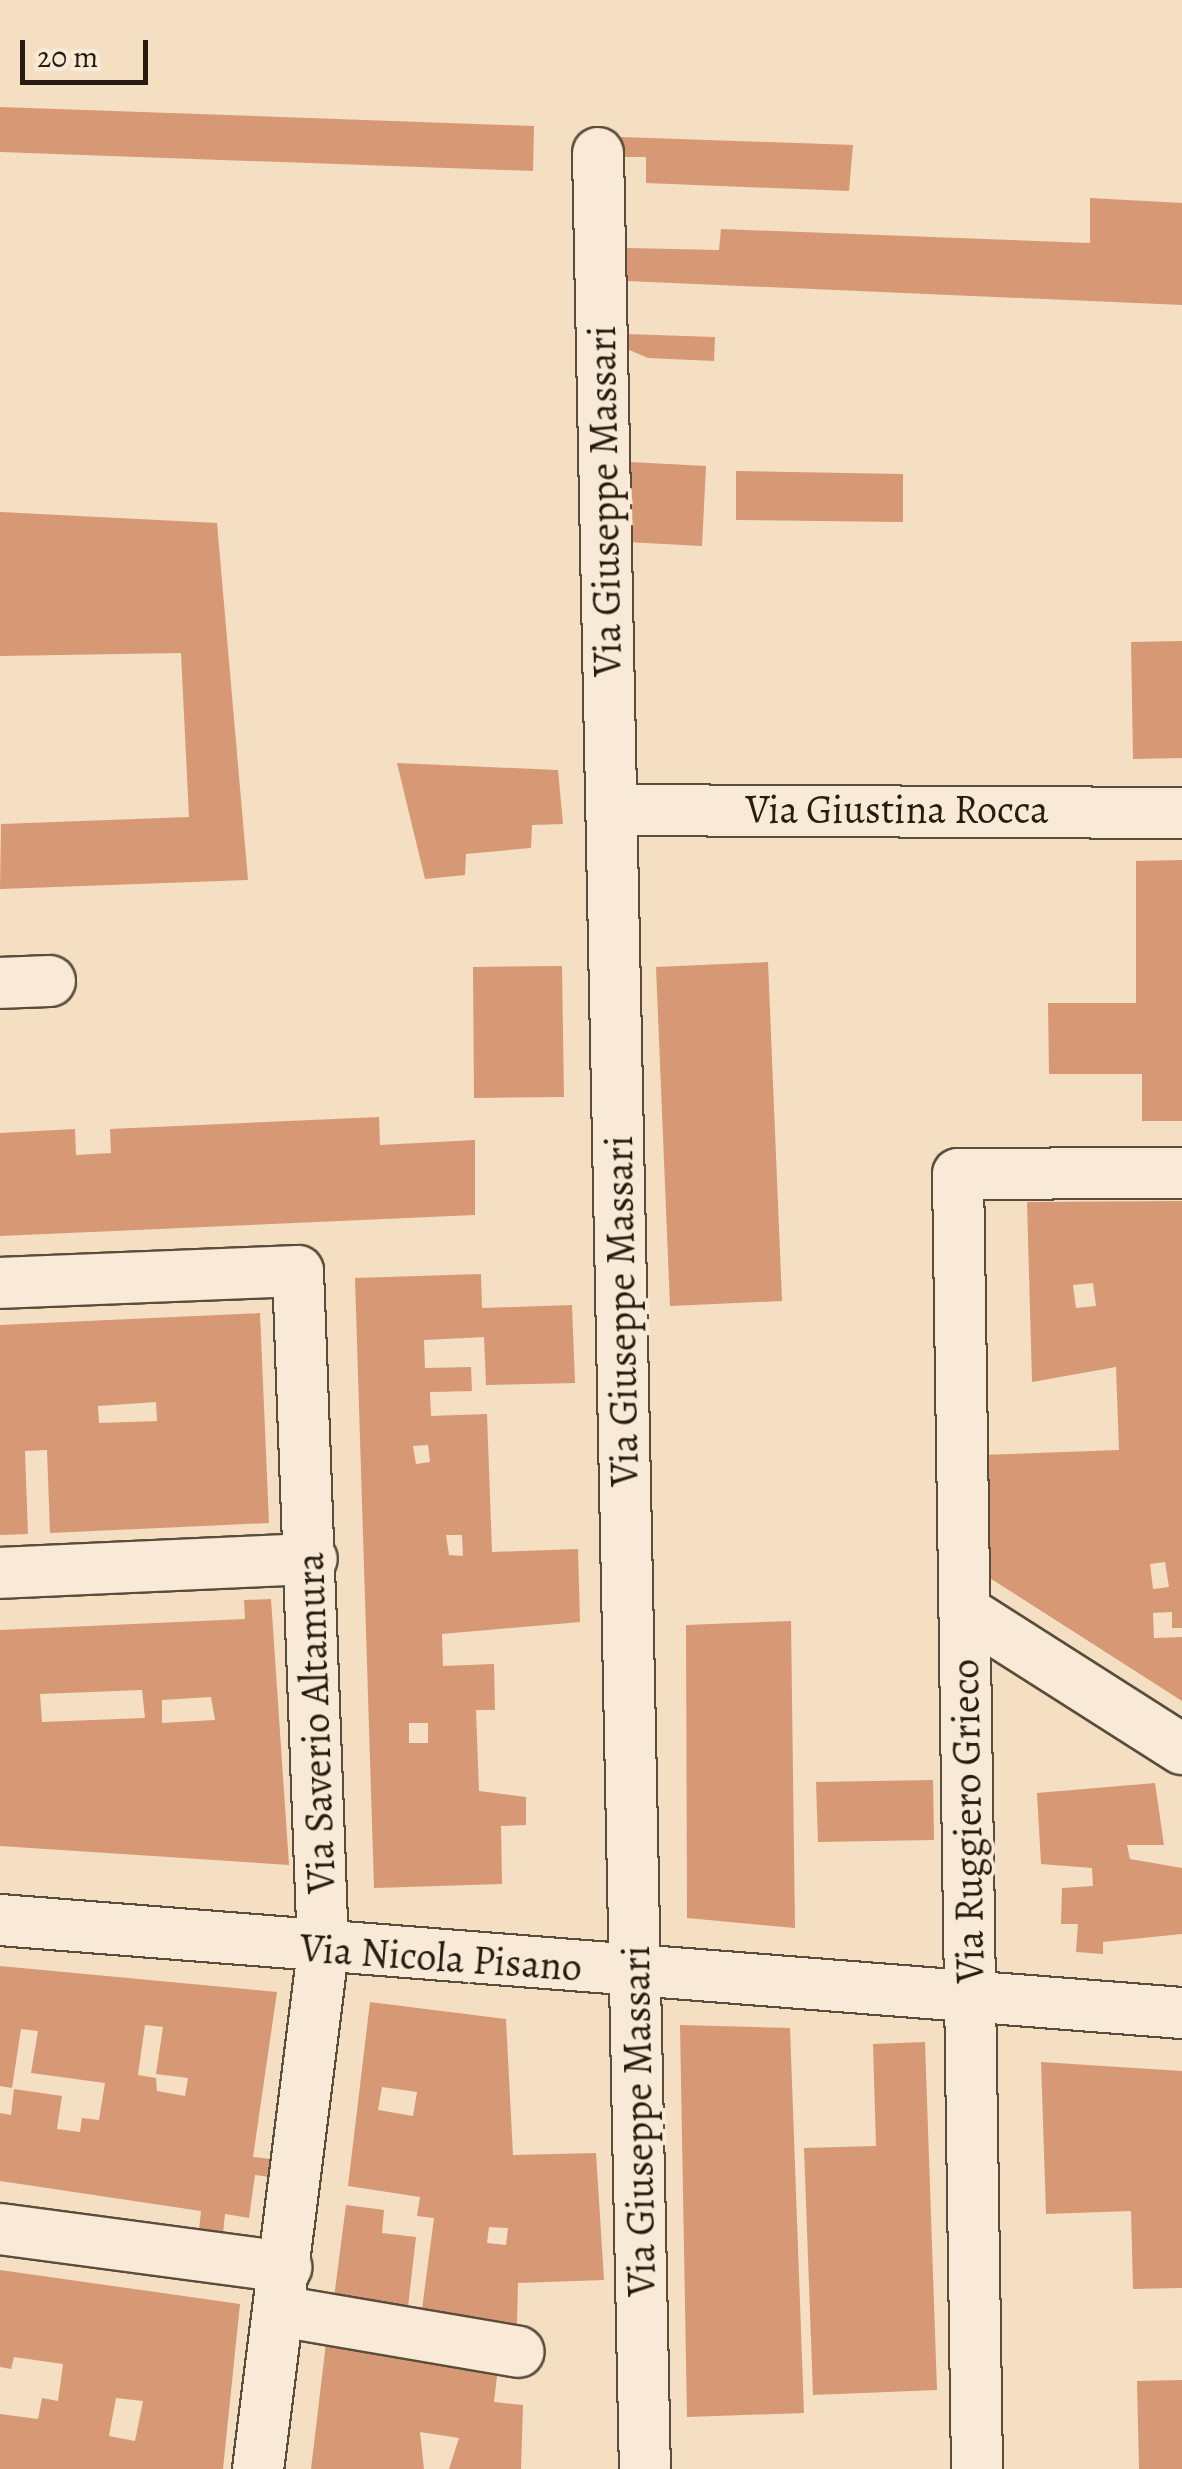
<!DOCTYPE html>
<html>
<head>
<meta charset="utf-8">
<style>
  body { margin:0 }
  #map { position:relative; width:1182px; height:2469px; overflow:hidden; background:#f4dfc2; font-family:Alegreya,serif }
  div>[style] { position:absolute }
  .building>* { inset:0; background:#d79875 }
  .roads { filter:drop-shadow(2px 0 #5a4d3c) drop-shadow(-2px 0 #5a4d3c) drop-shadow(0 2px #5a4d3c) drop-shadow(0 -2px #5a4d3c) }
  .minor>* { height:50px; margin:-25px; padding:0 25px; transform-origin:25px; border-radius:25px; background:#f8ead7 }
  span { translate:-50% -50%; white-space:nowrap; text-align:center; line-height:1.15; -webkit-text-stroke:8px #f8ead7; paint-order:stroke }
  .street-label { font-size:40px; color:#271c0f }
  .scale { position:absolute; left:20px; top:40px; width:128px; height:45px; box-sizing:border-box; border:5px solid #271c0f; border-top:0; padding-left:12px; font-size:30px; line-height:35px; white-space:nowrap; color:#271c0f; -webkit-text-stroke:8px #f8ead7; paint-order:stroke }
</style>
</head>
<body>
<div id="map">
  <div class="building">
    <i style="clip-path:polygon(0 107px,534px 126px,533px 171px,0 152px)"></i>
    <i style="clip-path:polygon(621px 137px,853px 145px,849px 191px,646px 183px,646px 157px,621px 157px)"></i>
    <i style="clip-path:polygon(1090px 198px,1182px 203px,1182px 305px,627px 281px,627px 248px,719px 250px,721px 229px,1090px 243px)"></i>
    <i style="clip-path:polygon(627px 334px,715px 337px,714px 361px,648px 358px,627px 349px)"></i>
    <i style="clip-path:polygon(630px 462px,706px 466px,702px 546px,626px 542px)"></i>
    <i style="clip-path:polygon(736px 471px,903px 474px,903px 522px,736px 520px)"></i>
    <i style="clip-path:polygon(0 512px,217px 523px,248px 880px,0 889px,1px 824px,189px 817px,181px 653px,0 656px)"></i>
    <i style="clip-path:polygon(1182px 641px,1182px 758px,1133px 759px,1131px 642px)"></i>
    <i style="clip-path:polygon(397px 763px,558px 770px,563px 824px,532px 825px,531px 848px,466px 854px,465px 875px,425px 879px)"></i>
    <i style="clip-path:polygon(1182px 860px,1182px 1121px,1142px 1121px,1142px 1074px,1049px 1074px,1048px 1003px,1136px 1003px,1136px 861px)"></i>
    <i style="clip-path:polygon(768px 962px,782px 1301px,670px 1306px,656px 967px)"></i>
    <i style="clip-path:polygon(562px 966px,564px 1097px,474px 1098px,473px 967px)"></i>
    <i style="clip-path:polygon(379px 1117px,380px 1145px,475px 1140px,475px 1215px,0 1236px,0 1133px,75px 1129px,76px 1155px,111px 1153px,110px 1129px)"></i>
    <i style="clip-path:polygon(evenodd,1182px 1201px,1182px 1628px,1172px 1628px,1172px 1612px,1153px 1613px,1154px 1638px,1182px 1637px,1182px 1701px,985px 1575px,981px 1455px,1119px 1450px,1116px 1367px,1032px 1382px,1027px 1202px,1182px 1201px,1093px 1283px,1096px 1306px,1076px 1308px,1073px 1285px,1093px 1283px,1182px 1201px,1165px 1562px,1169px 1587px,1153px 1589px,1150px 1564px,1165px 1562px)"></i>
    <i style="clip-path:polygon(evenodd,481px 1274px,482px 1308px,572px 1305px,575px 1383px,486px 1385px,484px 1337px,424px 1340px,425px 1368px,471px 1367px,472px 1391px,430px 1392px,431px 1416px,487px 1414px,492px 1552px,578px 1549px,580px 1622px,442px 1634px,443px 1666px,494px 1664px,495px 1710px,476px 1710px,479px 1791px,526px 1797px,526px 1825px,501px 1826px,502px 1884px,374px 1888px,355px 1278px,481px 1274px,428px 1445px,430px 1462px,416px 1464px,413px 1446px,428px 1445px,481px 1274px,446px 1535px,462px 1535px,463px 1556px,449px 1555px,446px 1535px,481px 1274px,409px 1723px,428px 1723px,428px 1743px,409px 1743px,409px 1723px)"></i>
    <i style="clip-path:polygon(evenodd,260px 1313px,269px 1523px,50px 1533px,47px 1450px,25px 1451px,28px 1534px,0 1535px,0 1325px,260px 1313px,156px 1402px,157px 1421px,99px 1423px,98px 1406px,156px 1402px)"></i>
    <i style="clip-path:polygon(evenodd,271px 1599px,289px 1865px,0 1846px,0 1630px,245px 1619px,244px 1600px,271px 1599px,142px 1690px,145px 1718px,42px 1722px,40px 1694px,142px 1690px,271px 1599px,211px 1697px,215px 1720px,162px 1723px,162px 1700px,211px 1697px)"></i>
    <i style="clip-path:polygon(791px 1621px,795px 1928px,687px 1918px,686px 1625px)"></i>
    <i style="clip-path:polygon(933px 1780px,934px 1840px,818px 1842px,816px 1782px)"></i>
    <i style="clip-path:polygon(1155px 1783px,1164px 1845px,1127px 1845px,1130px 1859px,1182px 1868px,1182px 1934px,1103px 1942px,1103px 1954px,1076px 1952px,1078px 1924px,1061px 1924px,1062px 1888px,1093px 1886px,1092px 1868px,1041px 1864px,1037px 1793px)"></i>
    <i style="clip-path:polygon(evenodd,0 1966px,277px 1992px,253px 2157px,280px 2160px,277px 2178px,255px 2175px,249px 2218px,225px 2214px,223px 2234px,199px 2230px,201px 2211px,0 2181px,0 2113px,11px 2115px,14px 2089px,62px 2096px,57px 2129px,80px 2132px,82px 2118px,99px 2120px,105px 2083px,31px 2073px,38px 2031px,21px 2029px,12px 2088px,0 2086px,0 1966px,145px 2025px,163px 2027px,156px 2074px,188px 2078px,185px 2096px,157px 2091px,156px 2078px,138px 2075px,145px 2025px)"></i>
    <i style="clip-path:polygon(evenodd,370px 2002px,506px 2019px,513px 2155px,596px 2153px,604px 2280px,518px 2283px,517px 2324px,422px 2309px,434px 2218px,417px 2216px,420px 2197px,348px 2186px,370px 2002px,382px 2087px,417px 2092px,413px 2116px,378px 2110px,382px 2087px,370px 2002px,489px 2227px,508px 2228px,506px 2245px,487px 2243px,489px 2227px)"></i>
    <i style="clip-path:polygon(680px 2025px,790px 2028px,804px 2413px,687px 2417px)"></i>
    <i style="clip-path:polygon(925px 2042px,937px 2390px,813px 2395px,804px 2148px,876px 2146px,873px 2044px)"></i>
    <i style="clip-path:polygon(1041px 2062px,1182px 2071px,1182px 2288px,1133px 2289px,1131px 2211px,1046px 2214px)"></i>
    <i style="clip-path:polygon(346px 2205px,384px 2210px,382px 2233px,416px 2237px,408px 2307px,334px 2298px)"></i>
    <i style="clip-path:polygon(evenodd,0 2270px,240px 2304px,223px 2469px,0 2469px,0 2414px,38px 2419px,42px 2398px,58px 2401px,63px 2364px,14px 2357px,11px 2369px,0 2367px,0 2270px,116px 2398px,143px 2401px,135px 2441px,109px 2436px,116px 2398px)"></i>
    <i style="clip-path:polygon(326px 2343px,497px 2376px,494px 2402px,523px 2405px,521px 2469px,449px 2469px,459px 2438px,420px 2432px,424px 2469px,311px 2469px)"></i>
    <i style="clip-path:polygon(1182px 2380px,1182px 2469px,1139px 2469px,1137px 2381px)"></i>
  </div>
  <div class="roads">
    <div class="minor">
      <i style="left:598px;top:153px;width:2316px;rotate:88.84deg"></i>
      <i style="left:611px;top:810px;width:571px;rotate:0.3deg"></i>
      <i style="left:0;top:983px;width:50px;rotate:-2.3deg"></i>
      <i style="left:0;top:1283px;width:298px;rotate:-2.3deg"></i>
      <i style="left:298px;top:1271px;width:680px;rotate:87.89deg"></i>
      <i style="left:323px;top:1951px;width:522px;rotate:97.15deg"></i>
      <i style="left:0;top:1573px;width:312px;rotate:-2.6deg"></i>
      <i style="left:965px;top:1611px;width:257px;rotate:32.5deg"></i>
      <i style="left:0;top:1920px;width:1186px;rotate:4.5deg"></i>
      <i style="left:0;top:2229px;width:289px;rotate:7.6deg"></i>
      <i style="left:280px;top:2311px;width:242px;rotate:9.7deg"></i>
      <i style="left:977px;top:2469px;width:1295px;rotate:-90.84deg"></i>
      <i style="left:958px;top:1174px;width:224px;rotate:-0.3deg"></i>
    </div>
  </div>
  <div class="street-label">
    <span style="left:605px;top:501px;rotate:-91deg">Via Giuseppe Massari</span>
    <span style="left:897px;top:810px">Via Giustina Rocca</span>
    <span style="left:622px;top:1311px;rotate:-91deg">Via Giuseppe Massari</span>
    <span style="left:316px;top:1723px;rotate:-92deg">Via Saverio Altamura</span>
    <span style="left:968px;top:1821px;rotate:-91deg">Via Ruggiero Grieco</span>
    <span style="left:441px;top:1958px;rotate:4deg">Via Nicola Pisano</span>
    <span style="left:639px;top:2121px;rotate:-91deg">Via Giuseppe Massari</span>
  </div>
  <div class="scale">20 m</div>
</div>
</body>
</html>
